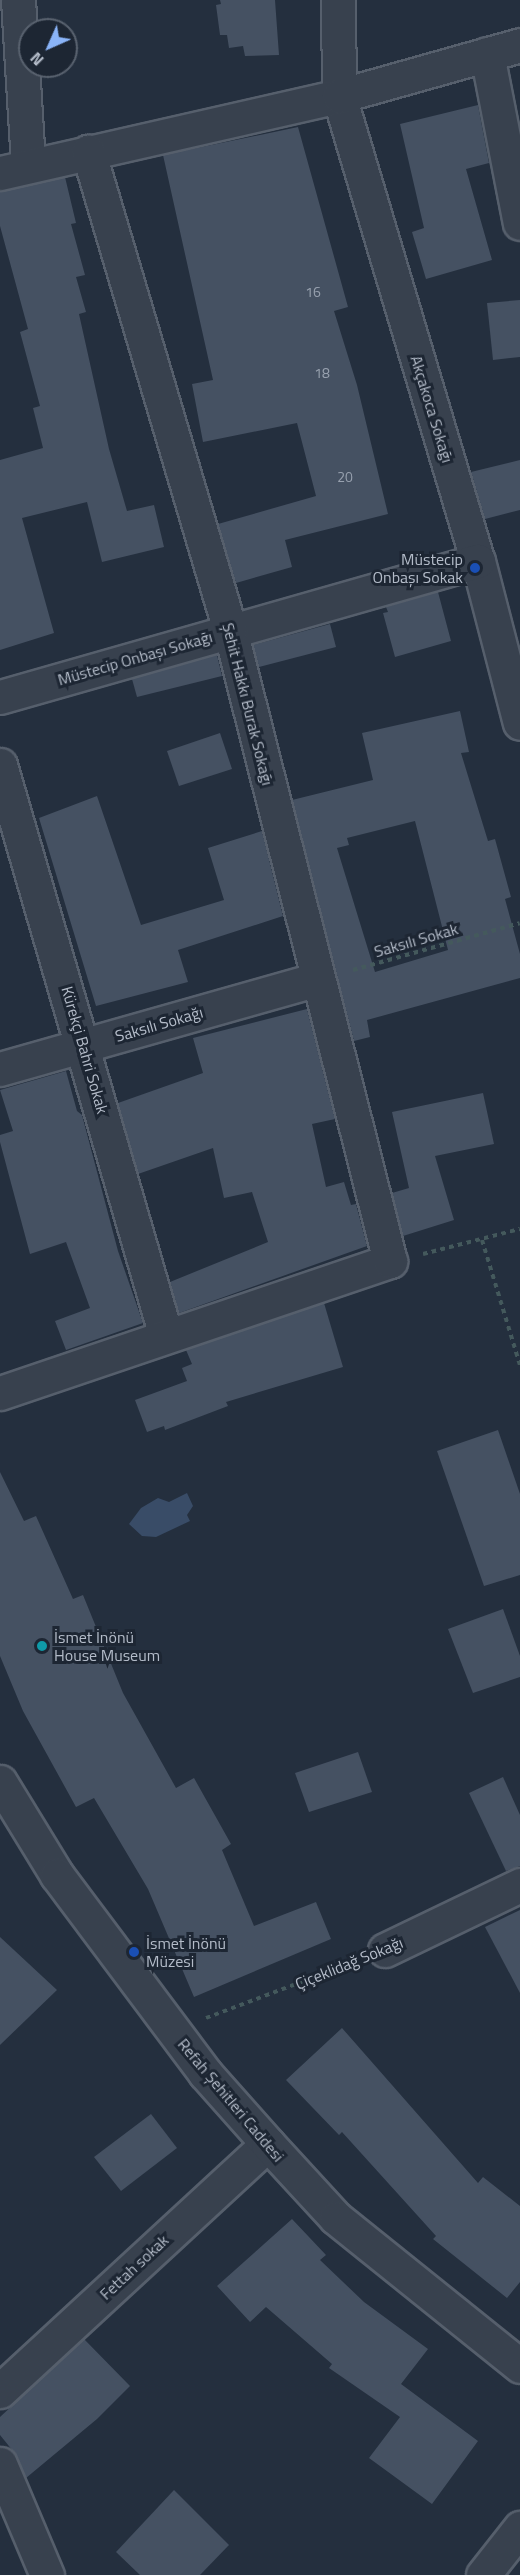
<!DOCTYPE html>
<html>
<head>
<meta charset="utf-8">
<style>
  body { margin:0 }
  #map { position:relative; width:520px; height:2575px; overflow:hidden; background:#242f3e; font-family:"Titillium Web",sans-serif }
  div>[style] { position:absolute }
  .water>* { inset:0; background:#394c67 }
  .building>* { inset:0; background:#455162 }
  .path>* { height:4px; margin-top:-2px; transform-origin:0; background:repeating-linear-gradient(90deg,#44595c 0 4.5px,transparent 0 9px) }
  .roads { filter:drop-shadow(2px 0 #565f6c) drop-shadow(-2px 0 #565f6c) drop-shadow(0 2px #565f6c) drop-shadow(0 -2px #565f6c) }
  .minor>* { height:33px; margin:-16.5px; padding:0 16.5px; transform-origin:16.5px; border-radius:16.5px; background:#38414e }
  .tertiary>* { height:33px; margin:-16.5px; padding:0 16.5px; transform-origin:16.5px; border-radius:16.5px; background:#38414e }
  .dots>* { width:16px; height:16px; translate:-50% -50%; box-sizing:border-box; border:3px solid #1d2633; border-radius:50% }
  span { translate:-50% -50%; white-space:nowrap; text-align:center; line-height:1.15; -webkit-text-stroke:6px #1d2633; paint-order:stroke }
  .number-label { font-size:14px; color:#98a1af }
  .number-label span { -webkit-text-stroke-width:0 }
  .street-label { font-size:16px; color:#b4bcc9 }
  .poi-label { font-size:16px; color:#b4bcc9 }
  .right { translate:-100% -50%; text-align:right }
  .left { translate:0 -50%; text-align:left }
  .north { position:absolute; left:18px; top:18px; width:60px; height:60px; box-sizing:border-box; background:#1d2633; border:2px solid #59626f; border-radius:50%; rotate:225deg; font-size:16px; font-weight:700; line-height:24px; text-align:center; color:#b4bcc9 }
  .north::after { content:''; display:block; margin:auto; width:21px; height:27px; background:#8ab4f8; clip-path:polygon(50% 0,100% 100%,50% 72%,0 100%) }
</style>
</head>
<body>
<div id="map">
  <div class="water">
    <i style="clip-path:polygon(187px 1493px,193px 1506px,187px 1515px,190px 1521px,156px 1537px,142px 1536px,129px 1524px,141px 1508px,158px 1498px,169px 1502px)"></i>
  </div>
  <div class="building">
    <i style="clip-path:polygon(220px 0,275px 0,279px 55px,245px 56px,243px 46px,229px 48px,227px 35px,220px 35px,216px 5px,221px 4px)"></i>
    <i style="clip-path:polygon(478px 105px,489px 163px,466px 169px,492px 260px,426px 279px,412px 232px,424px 228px,400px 124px)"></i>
    <i style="clip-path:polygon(298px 127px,348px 307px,334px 311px,357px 385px,388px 514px,285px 540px,292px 567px,236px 583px,218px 524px,316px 496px,297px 423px,203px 442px,192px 384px,213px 380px,163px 155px)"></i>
    <i style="clip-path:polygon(65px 177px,76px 223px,71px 224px,85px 275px,76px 277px,86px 312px,79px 314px,109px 449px,127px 511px,154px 505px,164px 547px,102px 562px,87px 502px,22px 518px,54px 633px,0 650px,0 460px,43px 448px,33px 408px,40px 406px,20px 332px,28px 329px,0 226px,0 191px)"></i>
    <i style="clip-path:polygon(520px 300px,520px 357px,493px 360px,487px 303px)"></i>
    <i style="clip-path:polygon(520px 460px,520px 510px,485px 519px,471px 472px)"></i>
    <i style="clip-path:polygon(438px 592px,451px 641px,395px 657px,383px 613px,388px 612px,386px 607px)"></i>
    <i style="clip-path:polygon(330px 624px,336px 647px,259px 667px,253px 645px)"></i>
    <i style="clip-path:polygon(217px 655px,222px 676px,137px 697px,132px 679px)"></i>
    <i style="clip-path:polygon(evenodd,460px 711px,469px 752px,461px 753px,488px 841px,495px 839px,511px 897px,505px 899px,520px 954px,520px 978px,367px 1020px,370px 1037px,354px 1041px,292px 800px,373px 780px,362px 733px,460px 711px,415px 821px,448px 950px,375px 972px,337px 848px,349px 845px,347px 838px,415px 821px)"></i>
    <i style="clip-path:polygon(220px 733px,232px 769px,179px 786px,167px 751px)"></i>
    <i style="clip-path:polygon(97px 796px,141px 925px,224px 900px,208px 848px,262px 831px,283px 916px,178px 950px,188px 982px,96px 1006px,39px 818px)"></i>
    <i style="clip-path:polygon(307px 1009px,335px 1119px,312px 1124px,326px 1187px,344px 1182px,351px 1205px,356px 1204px,367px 1246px,179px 1313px,170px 1282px,268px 1242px,252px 1192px,224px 1198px,213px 1148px,138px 1174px,118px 1103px,203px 1073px,193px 1038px)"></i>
    <i style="clip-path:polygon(66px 1071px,77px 1111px,82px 1115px,118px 1251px,143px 1323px,66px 1350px,55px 1321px,90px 1308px,66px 1242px,30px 1254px,0 1142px,0 1135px,13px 1131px,0 1090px)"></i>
    <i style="clip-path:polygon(483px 1093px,494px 1144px,435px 1156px,454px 1220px,403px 1236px,392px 1193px,409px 1188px,392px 1112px)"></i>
    <i style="clip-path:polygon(324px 1303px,343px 1367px,226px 1402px,228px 1406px,165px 1430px,164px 1426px,147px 1432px,135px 1400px,187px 1381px,182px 1368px,192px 1364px,186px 1350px)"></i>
    <i style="clip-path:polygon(498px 1430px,520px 1494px,520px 1575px,484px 1586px,437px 1451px)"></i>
    <i style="clip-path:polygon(0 1472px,24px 1521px,36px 1516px,73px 1599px,83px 1595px,123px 1693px,176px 1788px,194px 1778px,231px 1844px,222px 1850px,254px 1926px,316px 1902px,331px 1939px,194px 1997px,148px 1889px,94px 1798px,76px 1807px,23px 1711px,0 1656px)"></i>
    <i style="clip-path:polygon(503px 1609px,520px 1656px,520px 1677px,473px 1693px,448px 1629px)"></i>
    <i style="clip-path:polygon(358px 1752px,372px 1792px,309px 1812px,295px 1773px)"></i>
    <i style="clip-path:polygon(503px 1777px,520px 1815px,520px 1866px,506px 1871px,469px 1793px)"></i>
    <i style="clip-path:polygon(520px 1910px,520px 1993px,485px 1927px)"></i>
    <i style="clip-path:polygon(0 1937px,57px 1990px,0 2045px)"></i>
    <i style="clip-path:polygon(342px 2028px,478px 2183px,483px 2177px,520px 2206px,520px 2282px,507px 2298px,433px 2239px,436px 2236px,342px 2132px,339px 2135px,286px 2080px)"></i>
    <i style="clip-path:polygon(151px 2114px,177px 2148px,121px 2191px,94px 2157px)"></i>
    <i style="clip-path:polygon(292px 2219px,326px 2255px,320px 2260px,364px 2302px,428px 2349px,401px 2384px,478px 2441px,432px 2504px,369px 2458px,400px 2417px,329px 2368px,332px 2364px,266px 2307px,250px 2322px,217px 2286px)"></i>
    <i style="clip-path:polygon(84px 2339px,130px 2386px,97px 2419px,26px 2478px,17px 2456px,0 2435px,0 2417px)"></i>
    <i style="clip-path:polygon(174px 2490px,229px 2545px,200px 2575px,140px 2575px,116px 2552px)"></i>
  </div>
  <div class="path">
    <i style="left:353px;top:970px;width:173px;rotate:-15.7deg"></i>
    <i style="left:482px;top:1240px;width:131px;rotate:73.1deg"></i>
    <i style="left:423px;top:1254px;width:100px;rotate:-14.5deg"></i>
    <i style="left:206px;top:2018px;width:158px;rotate:-20.7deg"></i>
  </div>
  <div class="roads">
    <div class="minor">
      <i style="left:18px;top:0;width:165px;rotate:86.5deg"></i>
      <i style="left:338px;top:0;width:96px;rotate:89.4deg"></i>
      <i style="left:339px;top:96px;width:485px;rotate:73.4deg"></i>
      <i style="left:478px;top:561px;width:167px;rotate:75.5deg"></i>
      <i style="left:487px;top:54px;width:172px;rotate:79deg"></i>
      <i style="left:0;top:173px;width:348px;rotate:-12.8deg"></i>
      <i style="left:339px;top:96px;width:188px;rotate:-15.7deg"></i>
      <i style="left:0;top:697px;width:497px;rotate:-15.9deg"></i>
      <i style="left:0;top:765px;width:595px;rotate:73.79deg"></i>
      <i style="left:0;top:1069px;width:330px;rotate:-15.8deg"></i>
      <i style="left:0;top:1393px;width:412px;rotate:-18.7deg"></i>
      <i style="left:390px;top:1261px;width:651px;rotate:-104.23deg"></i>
      <i style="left:230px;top:630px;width:499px;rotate:-106.5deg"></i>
      <i style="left:385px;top:1950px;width:150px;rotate:-25.7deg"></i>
      <i style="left:0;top:2391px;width:364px;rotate:-42.7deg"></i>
      <i style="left:0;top:2464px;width:121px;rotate:67.1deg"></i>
      <i style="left:483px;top:2575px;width:60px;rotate:-51.8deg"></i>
    </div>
    <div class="tertiary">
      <i style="left:0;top:1782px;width:109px;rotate:58.5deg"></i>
      <i style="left:57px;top:1875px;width:247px;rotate:53.2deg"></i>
      <i style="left:205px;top:2073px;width:95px;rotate:48.4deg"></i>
      <i style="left:268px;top:2144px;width:100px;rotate:47.4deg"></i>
      <i style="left:336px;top:2218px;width:236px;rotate:38.8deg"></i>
    </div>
  </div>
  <div class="dots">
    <i style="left:475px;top:568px;background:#1a4fb4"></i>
    <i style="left:42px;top:1646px;background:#0f9aa8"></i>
    <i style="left:134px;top:1952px;background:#1a4fb4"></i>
  </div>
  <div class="number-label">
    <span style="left:313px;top:292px">16</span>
    <span style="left:322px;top:373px">18</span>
    <span style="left:345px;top:477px">20</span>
  </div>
  <div class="street-label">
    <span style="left:432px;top:409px;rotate:73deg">Akçakoca Sokağı</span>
    <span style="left:135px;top:658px;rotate:-16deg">Müstecip Onbaşı Sokağı</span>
    <span style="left:248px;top:704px;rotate:76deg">Şehit Hakkı Burak Sokağı</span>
    <span style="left:416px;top:940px;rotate:-16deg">Saksılı Sokak</span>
    <span style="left:159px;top:1024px;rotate:-16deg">Saksılı Sokağı</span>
    <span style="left:85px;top:1050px;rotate:74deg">Kürekçi Bahri Sokak</span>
    <span style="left:349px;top:1963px;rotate:-22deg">Çiçeklidağ Sokağı</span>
    <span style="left:231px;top:2100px;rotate:50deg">Refah Şehitleri Caddesi</span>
    <span style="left:134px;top:2267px;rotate:-43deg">Fettah sokak</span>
  </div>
  <div class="poi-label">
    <span class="right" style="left:463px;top:568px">Müstecip<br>Onbaşı Sokak</span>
    <span class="left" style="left:54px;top:1646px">İsmet İnönü<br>House Museum</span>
    <span class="left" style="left:146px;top:1952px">İsmet İnönü<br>Müzesi</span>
  </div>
  <div class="north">N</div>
</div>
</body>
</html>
